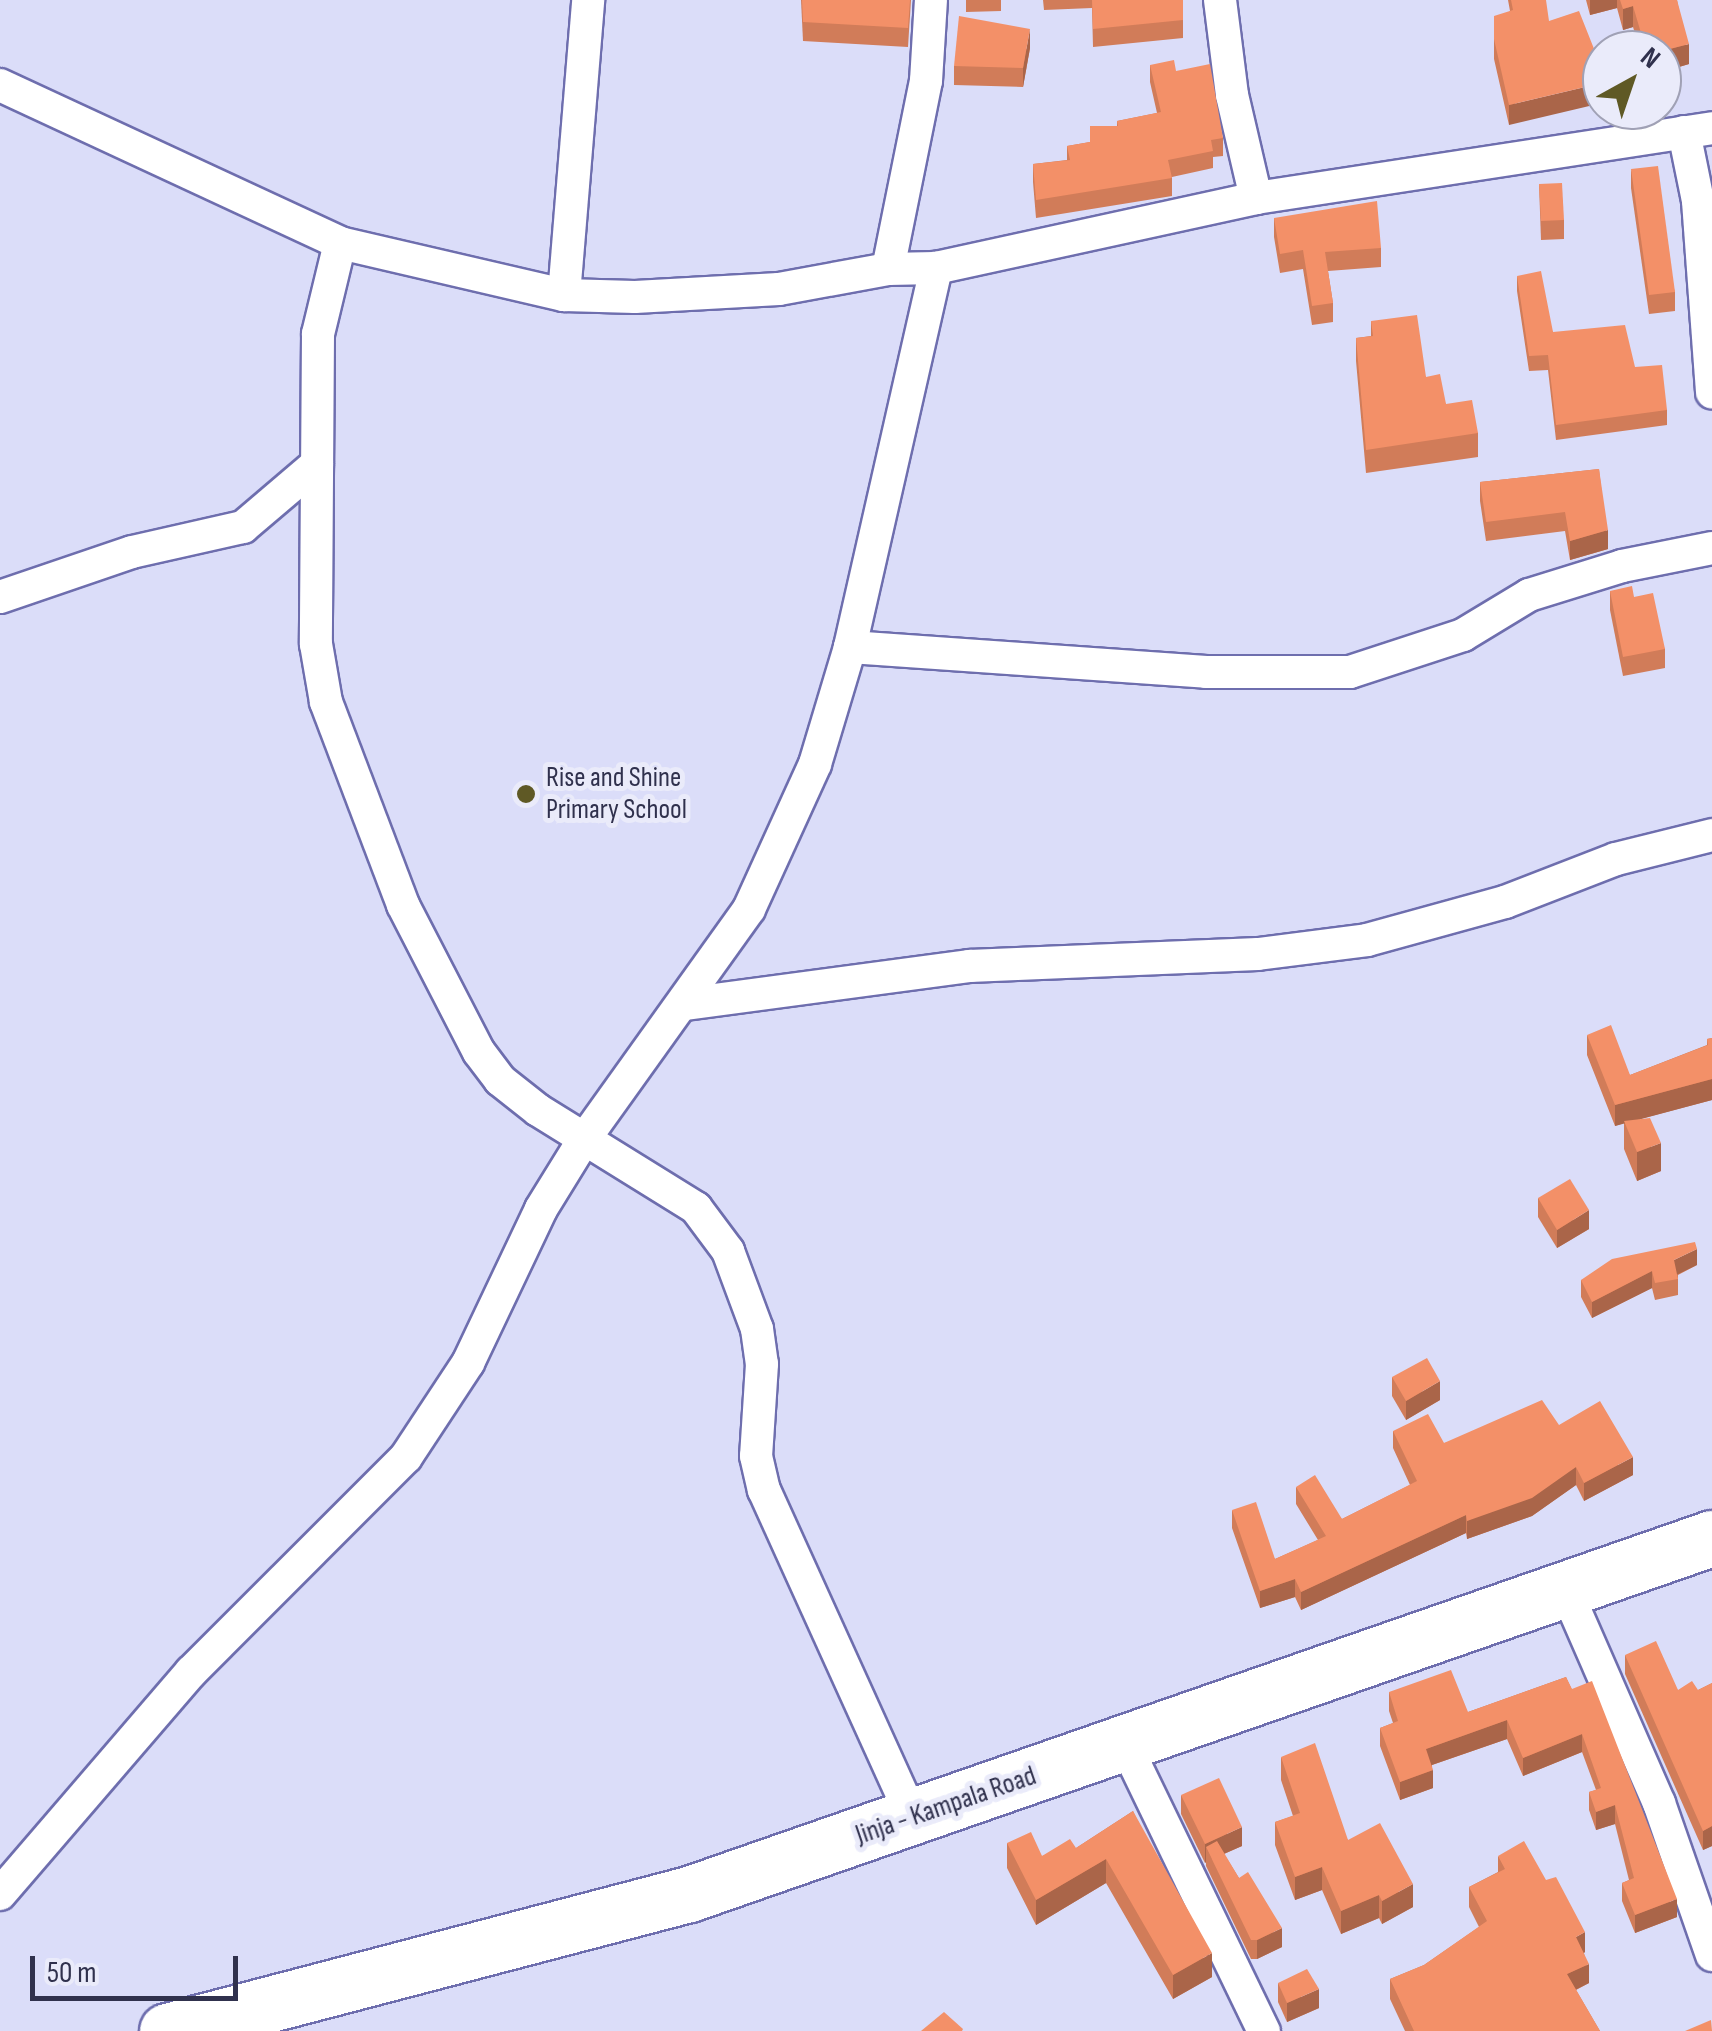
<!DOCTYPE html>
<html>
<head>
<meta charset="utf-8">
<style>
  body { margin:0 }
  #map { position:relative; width:1712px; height:2031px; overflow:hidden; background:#dbddf9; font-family:"Sofia Sans Condensed",sans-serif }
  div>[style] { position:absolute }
  .roads { filter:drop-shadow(2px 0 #6e6eae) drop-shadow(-2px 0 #6e6eae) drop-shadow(0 2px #6e6eae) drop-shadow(0 -2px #6e6eae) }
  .street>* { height:32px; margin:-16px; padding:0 16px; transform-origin:16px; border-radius:16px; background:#fff }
  .highway>* { height:55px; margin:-27.5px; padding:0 27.5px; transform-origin:27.5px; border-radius:27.5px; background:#fff }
  .wall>* { inset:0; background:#d17c59 }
  .shaded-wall>* { inset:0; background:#aa6549 }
  .building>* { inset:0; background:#f39068 }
  .dots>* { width:28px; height:28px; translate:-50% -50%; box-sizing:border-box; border:5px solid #eaebfa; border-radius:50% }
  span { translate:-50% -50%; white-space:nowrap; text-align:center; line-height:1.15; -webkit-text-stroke:10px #eaebfa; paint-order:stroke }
  .poi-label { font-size:28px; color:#30314d }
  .left { translate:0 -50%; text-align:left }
  .street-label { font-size:28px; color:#30314d }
  .north { position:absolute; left:1582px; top:30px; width:100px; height:100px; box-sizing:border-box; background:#eaebfa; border:2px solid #a0a1b5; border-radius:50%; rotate:40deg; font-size:28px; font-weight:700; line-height:40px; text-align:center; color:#30314d }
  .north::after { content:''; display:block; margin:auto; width:35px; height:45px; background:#5f5925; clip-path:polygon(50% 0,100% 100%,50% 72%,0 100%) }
  .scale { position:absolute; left:30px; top:1956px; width:208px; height:45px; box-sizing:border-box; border:5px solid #30314d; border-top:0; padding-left:12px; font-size:30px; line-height:35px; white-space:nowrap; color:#30314d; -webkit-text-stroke:8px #eaebfa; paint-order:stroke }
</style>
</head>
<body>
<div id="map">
  <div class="roads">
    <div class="street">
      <i style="left:1220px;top:0;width:96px;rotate:82.8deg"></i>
      <i style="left:1232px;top:95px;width:106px;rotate:76.9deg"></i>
      <i style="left:0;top:85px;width:375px;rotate:24.9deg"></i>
      <i style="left:340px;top:243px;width:230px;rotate:13.1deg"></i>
      <i style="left:564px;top:295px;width:71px;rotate:1.6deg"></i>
      <i style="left:635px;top:297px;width:144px;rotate:-3.2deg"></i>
      <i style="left:779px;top:289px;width:111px;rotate:-10.4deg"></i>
      <i style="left:888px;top:269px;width:48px;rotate:-1.2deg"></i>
      <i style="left:936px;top:268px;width:328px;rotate:-12.3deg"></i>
      <i style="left:1256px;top:198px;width:461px;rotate:-8.7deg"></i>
      <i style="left:1684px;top:132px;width:70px;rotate:78.5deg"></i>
      <i style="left:1698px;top:201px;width:192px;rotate:85.8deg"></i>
      <i style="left:340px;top:243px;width:94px;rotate:103.6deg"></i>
      <i style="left:318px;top:334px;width:310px;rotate:90.4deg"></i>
      <i style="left:316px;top:644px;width:59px;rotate:80.2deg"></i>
      <i style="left:326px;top:702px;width:217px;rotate:69.2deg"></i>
      <i style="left:403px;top:905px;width:165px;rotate:62.7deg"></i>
      <i style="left:479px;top:1052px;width:35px;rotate:53deg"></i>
      <i style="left:500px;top:1080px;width:48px;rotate:38.3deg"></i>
      <i style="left:538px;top:1110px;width:186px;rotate:31.8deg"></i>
      <i style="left:696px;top:1208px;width:54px;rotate:53.3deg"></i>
      <i style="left:728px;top:1251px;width:83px;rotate:69.6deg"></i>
      <i style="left:757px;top:1329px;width:35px;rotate:82deg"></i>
      <i style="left:762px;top:1364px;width:92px;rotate:93.7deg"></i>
      <i style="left:756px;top:1456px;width:35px;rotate:77deg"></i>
      <i style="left:764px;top:1490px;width:359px;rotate:65.6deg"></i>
      <i style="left:888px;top:269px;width:192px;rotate:-78.6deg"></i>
      <i style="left:926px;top:81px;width:81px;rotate:-86.5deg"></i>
      <i style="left:564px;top:295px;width:296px;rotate:-85.3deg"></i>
      <i style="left:0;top:597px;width:139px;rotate:-18.8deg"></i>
      <i style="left:132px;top:552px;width:114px;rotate:-12.7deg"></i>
      <i style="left:243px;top:527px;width:97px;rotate:-40.4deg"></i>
      <i style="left:850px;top:647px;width:357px;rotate:4deg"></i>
      <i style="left:1206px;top:672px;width:144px"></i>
      <i style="left:1350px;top:672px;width:119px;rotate:-18.1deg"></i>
      <i style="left:1463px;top:635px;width:77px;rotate:-31.2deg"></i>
      <i style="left:1529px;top:595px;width:97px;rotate:-17.3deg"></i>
      <i style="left:1622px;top:566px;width:92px;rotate:-11.3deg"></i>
      <i style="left:685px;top:1004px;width:287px;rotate:-7.6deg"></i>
      <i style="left:969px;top:966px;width:289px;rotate:-2.4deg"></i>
      <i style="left:1258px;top:954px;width:110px;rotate:-7.3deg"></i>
      <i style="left:1367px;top:940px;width:143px;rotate:-15.4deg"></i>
      <i style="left:1505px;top:902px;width:119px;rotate:-21.2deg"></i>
      <i style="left:1616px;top:859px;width:99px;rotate:-14deg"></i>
      <i style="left:1565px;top:1588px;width:235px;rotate:66.4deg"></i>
      <i style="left:1659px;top:1803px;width:161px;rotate:70.8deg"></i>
      <i style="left:1126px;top:1746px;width:317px;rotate:64.2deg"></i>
      <i style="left:0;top:1894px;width:293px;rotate:-49.3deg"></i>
      <i style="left:191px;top:1672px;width:304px;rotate:-45deg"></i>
      <i style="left:406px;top:1457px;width:113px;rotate:-56.6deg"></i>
      <i style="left:468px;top:1363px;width:170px;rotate:-64.6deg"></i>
      <i style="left:541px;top:1209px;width:80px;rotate:-58.3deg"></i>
      <i style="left:583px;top:1141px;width:285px;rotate:-54.4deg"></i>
      <i style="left:749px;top:909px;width:159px;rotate:-65.5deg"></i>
      <i style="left:815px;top:764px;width:122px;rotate:-73.3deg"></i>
      <i style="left:850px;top:647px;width:389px;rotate:-77.2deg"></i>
    </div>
    <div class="highway">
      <i style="left:167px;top:2031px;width:540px;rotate:-14.71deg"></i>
      <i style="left:689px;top:1894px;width:1083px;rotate:-19.19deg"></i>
    </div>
  </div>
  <div class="wall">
    <i style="clip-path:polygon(801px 0,911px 0,908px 47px,803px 41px)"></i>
    <i style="clip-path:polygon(966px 0,1001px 0,1001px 11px,966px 12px)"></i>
    <i style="clip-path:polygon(1043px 0,1183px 0,1183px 38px,1093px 47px,1092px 8px,1044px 10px)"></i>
    <i style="clip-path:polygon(1508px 0,1546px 0,1509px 125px,1494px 59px,1494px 39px,1510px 11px)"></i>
    <i style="clip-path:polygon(1586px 0,1677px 0,1689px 64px,1662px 72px,1662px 50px,1640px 50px,1633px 27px,1623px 30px,1617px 8px,1590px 15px)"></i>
    <i style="clip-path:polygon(1030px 48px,1023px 87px,954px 85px,954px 66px)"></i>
    <i style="clip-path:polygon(1150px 65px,1176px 71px,1223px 138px,1223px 156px,1213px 157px,1213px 168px,1172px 177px,1172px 196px,1036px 218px,1033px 182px,1033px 164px,1067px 160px,1067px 146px,1090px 142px,1117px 126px,1117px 121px,1157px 113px,1150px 82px)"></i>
    <i style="clip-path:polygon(1631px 169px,1675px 292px,1675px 311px,1649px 314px,1631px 188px)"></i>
    <i style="clip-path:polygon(1539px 184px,1564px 220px,1564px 239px,1541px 240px)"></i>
    <i style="clip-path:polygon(1274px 218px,1381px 248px,1381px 267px,1328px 271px,1333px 303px,1333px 322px,1312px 325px,1303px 269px,1280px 273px,1274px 237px)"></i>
    <i style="clip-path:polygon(1517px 276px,1553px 332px,1635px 367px,1667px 410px,1667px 425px,1556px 440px,1548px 370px,1529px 371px,1517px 291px)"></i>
    <i style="clip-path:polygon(1371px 321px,1426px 377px,1446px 404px,1478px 433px,1478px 457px,1366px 473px,1356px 361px,1356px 338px,1371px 336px)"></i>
    <i style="clip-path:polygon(1599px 469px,1608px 549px,1570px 560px,1565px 531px,1486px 541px,1480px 501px,1480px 482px)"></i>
    <i style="clip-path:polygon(1610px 591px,1634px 597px,1665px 649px,1665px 668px,1623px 676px,1610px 610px)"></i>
    <i style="clip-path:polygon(1587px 1035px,1630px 1075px,1707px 1045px,1707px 1039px,1712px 1038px,1712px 1100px,1640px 1119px,1661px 1171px,1637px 1181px,1624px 1149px,1624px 1123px,1615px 1126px,1587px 1055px)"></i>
    <i style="clip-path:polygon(1538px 1198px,1589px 1229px,1557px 1248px,1538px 1217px)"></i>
    <i style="clip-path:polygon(1697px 1265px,1678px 1275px,1678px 1295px,1655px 1300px,1652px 1288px,1592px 1318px,1581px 1297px,1581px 1280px)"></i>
    <i style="clip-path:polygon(1392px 1377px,1440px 1400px,1406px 1420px,1392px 1396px)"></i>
    <i style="clip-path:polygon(1559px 1425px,1633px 1475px,1584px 1501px,1576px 1485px,1532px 1516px,1467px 1539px,1466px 1533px,1301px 1610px,1295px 1597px,1260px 1608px,1232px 1528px,1232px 1510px,1275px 1559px,1318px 1540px,1296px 1504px,1296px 1487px,1342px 1519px,1410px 1485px,1393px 1448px,1393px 1431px,1444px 1443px)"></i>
    <i style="clip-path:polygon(1625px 1655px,1678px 1690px,1698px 1690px,1712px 1683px,1712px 1846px,1703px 1850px,1625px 1674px)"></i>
    <i style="clip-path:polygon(1566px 1677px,1677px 1917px,1635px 1933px,1622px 1901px,1622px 1883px,1629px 1880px,1615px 1824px,1596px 1830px,1589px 1810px,1589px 1792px,1596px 1790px,1582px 1752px,1523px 1776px,1507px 1739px,1432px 1765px,1433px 1788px,1400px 1800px,1380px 1746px,1380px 1728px,1393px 1723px,1389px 1711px,1389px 1692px,1468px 1712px)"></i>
    <i style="clip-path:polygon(1281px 1757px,1348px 1840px,1413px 1907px,1382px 1924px,1379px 1918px,1341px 1934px,1322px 1890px,1295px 1900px,1275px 1845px,1275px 1822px,1293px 1816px,1281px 1780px)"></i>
    <i style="clip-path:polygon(1181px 1795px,1242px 1846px,1224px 1854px,1282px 1947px,1257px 1959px,1251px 1959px,1206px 1866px,1206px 1862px,1205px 1863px,1181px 1814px)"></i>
    <i style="clip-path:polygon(1133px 1811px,1212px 1977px,1173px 1999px,1106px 1883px,1036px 1925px,1007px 1868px,1007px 1843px,1042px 1856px,1076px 1848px)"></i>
    <i style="clip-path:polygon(1498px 1856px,1585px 1952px,1584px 1953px,1589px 1983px,1576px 1990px,1600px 2031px,1405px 2031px,1390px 1999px,1390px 1979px,1424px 1965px,1479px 1927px,1469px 1907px,1469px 1887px,1498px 1872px)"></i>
    <i style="clip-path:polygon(1278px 1983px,1319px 2008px,1287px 2022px,1278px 2002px)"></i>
  </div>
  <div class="shaded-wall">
    <i style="clip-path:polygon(1590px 0,1617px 0,1617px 8px,1590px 15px)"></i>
    <i style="clip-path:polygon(1633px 6px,1633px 27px,1623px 30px,1623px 9px)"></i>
    <i style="clip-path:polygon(1030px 29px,1030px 48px,1023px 87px,1023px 68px)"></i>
    <i style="clip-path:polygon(1689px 44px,1689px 64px,1662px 72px,1662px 51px)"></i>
    <i style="clip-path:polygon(1602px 83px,1602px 103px,1509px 125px,1509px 105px)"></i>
    <i style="clip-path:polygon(1608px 530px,1608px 549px,1570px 560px,1570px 541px)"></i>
    <i style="clip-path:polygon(1712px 1079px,1712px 1100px,1615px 1126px,1615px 1105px)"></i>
    <i style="clip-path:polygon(1661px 1143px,1661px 1171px,1637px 1181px,1637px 1152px)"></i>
    <i style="clip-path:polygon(1589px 1210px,1589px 1229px,1557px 1248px,1557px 1230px)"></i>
    <i style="clip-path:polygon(1697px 1249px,1697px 1265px,1674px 1276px,1674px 1260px)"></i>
    <i style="clip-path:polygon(1652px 1271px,1652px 1288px,1592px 1318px,1592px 1302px)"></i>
    <i style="clip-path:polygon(1440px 1381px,1440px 1400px,1406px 1420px,1406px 1401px)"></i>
    <i style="clip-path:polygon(1633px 1457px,1633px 1475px,1584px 1501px,1584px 1483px)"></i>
    <i style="clip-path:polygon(1576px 1467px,1576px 1485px,1532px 1516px,1467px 1539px,1467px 1521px)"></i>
    <i style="clip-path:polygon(1466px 1515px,1466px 1533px,1301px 1610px,1301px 1592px)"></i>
    <i style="clip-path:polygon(1295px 1579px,1295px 1597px,1260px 1608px,1260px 1591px)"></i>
    <i style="clip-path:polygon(1507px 1720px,1507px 1739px,1426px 1767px,1426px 1749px)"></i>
    <i style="clip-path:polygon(1582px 1734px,1582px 1752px,1523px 1776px,1523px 1758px)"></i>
    <i style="clip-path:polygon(1433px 1770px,1433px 1788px,1400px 1800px,1400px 1782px)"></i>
    <i style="clip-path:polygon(1615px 1805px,1615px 1824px,1596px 1830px,1596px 1812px)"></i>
    <i style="clip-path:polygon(1712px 1826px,1712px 1846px,1703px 1850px,1703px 1831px)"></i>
    <i style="clip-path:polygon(1242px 1827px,1242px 1846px,1212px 1859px,1206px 1847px,1206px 1862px,1205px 1863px,1205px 1844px)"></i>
    <i style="clip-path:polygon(1106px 1859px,1106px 1883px,1036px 1925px,1036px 1900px)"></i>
    <i style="clip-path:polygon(1322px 1867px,1322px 1890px,1295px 1900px,1295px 1877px)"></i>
    <i style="clip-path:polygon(1413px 1884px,1413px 1907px,1382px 1924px,1382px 1901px)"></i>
    <i style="clip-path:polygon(1379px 1895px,1379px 1918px,1341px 1934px,1341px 1911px)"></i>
    <i style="clip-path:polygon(1677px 1899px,1677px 1917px,1635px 1933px,1635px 1915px)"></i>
    <i style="clip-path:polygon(1282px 1928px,1282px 1947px,1257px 1959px,1257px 1940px)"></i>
    <i style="clip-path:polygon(1585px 1932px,1585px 1952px,1576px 1957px,1576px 1937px)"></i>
    <i style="clip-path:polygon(1212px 1953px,1212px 1977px,1173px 1999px,1173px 1975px)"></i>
    <i style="clip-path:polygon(1589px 1964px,1589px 1983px,1567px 1994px,1567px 1974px)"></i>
    <i style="clip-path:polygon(1319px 1989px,1319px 2008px,1287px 2022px,1287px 2003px)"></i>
  </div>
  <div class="building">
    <i style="clip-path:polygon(802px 0,910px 0,908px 28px,803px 22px)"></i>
    <i style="clip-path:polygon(1092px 0,1183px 0,1183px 20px,1093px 29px)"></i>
    <i style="clip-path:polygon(1511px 0,1546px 0,1549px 21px,1579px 11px,1602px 69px,1602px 83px,1509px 105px,1494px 39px,1494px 16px,1513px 10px)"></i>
    <i style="clip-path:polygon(1620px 0,1677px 0,1689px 44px,1662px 51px,1662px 50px,1646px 50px,1633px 6px,1623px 9px)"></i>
    <i style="clip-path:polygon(959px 16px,1030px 29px,1023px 68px,954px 66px)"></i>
    <i style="clip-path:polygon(1174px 60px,1176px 71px,1210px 64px,1223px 138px,1211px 140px,1213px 151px,1168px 160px,1172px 178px,1036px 200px,1033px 164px,1070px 160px,1067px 146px,1090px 142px,1090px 126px,1118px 126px,1117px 121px,1161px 112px,1150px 65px)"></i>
    <i style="clip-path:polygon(1658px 166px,1675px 292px,1649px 295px,1631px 169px)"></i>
    <i style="clip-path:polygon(1562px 183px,1564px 220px,1541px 221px,1539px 184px)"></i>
    <i style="clip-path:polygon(1377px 201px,1381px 248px,1325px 252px,1333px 303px,1312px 306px,1303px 250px,1280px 254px,1274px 218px)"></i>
    <i style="clip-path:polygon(1541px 271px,1553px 332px,1625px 325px,1635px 367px,1662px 365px,1667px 410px,1556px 425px,1548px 355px,1529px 356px,1517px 276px)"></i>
    <i style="clip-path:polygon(1417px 315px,1426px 377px,1440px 374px,1446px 404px,1472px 400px,1478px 433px,1366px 450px,1356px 338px,1373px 336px,1371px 321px)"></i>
    <i style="clip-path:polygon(1599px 469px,1608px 530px,1570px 541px,1565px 512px,1486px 522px,1480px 482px)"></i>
    <i style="clip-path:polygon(1632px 586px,1634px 597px,1653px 593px,1665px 649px,1623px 657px,1610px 591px)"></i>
    <i style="clip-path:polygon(1611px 1025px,1630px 1075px,1708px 1045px,1707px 1039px,1712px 1038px,1712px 1079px,1615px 1105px,1587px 1035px)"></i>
    <i style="clip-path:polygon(1650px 1118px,1661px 1143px,1637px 1152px,1624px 1121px)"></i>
    <i style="clip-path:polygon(1570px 1179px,1589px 1210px,1557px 1230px,1538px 1198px)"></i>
    <i style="clip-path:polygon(1695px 1242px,1697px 1249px,1674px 1260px,1678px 1279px,1655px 1283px,1652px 1271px,1592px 1302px,1581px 1280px,1612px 1259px)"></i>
    <i style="clip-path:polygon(1427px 1358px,1440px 1381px,1406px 1401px,1392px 1377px)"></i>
    <i style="clip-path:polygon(1542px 1400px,1559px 1425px,1600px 1401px,1633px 1457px,1584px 1483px,1576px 1467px,1532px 1498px,1467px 1521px,1466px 1515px,1301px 1592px,1295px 1579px,1260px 1591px,1232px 1510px,1256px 1502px,1275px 1559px,1326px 1536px,1296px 1487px,1315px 1475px,1342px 1519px,1417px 1481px,1393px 1431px,1428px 1414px,1444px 1443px)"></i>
    <i style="clip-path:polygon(1656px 1641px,1678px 1690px,1692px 1681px,1698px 1690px,1712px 1683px,1712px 1826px,1703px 1831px,1625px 1655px)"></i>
    <i style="clip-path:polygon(1451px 1670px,1468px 1712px,1566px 1677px,1572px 1689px,1592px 1681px,1677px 1899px,1635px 1915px,1622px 1883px,1634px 1878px,1615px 1805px,1596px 1812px,1589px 1792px,1601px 1788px,1582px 1734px,1523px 1758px,1507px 1720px,1426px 1749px,1433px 1770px,1400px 1782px,1380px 1728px,1398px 1721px,1389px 1692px)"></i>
    <i style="clip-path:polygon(1315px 1743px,1348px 1840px,1380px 1823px,1413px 1884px,1382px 1901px,1379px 1895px,1341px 1911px,1322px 1867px,1295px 1877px,1275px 1822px,1300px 1813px,1281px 1757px)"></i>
    <i style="clip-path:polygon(1219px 1778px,1242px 1827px,1205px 1844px,1181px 1795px)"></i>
    <i style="clip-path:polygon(1133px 1811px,1212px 1953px,1173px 1975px,1106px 1859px,1036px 1900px,1007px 1843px,1031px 1832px,1042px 1856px,1070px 1839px,1076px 1848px)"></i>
    <i style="clip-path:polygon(1217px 1841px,1239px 1878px,1248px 1872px,1282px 1928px,1257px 1940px,1251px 1940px,1206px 1847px)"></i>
    <i style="clip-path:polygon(1524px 1841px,1546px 1880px,1556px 1877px,1585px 1932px,1576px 1937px,1589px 1964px,1567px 1974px,1600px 2031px,1414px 2031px,1390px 1979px,1424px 1965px,1487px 1921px,1469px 1887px,1505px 1869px,1498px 1856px)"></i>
    <i style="clip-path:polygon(1307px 1969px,1319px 1989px,1287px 2003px,1278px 1983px)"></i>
    <i style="clip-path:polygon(944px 2012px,963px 2029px,962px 2031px,921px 2031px)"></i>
    <i style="clip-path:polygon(1711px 2020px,1712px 2031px,1685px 2031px)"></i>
  </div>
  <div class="dots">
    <i style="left:526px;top:794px;background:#5f5925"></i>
  </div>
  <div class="poi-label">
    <span class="left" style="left:546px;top:794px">Rise and Shine<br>Primary School</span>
  </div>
  <div class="street-label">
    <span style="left:946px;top:1806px;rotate:-19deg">Jinja - Kampala Road</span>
  </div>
  <div class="north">N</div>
  <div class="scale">50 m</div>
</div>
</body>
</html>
